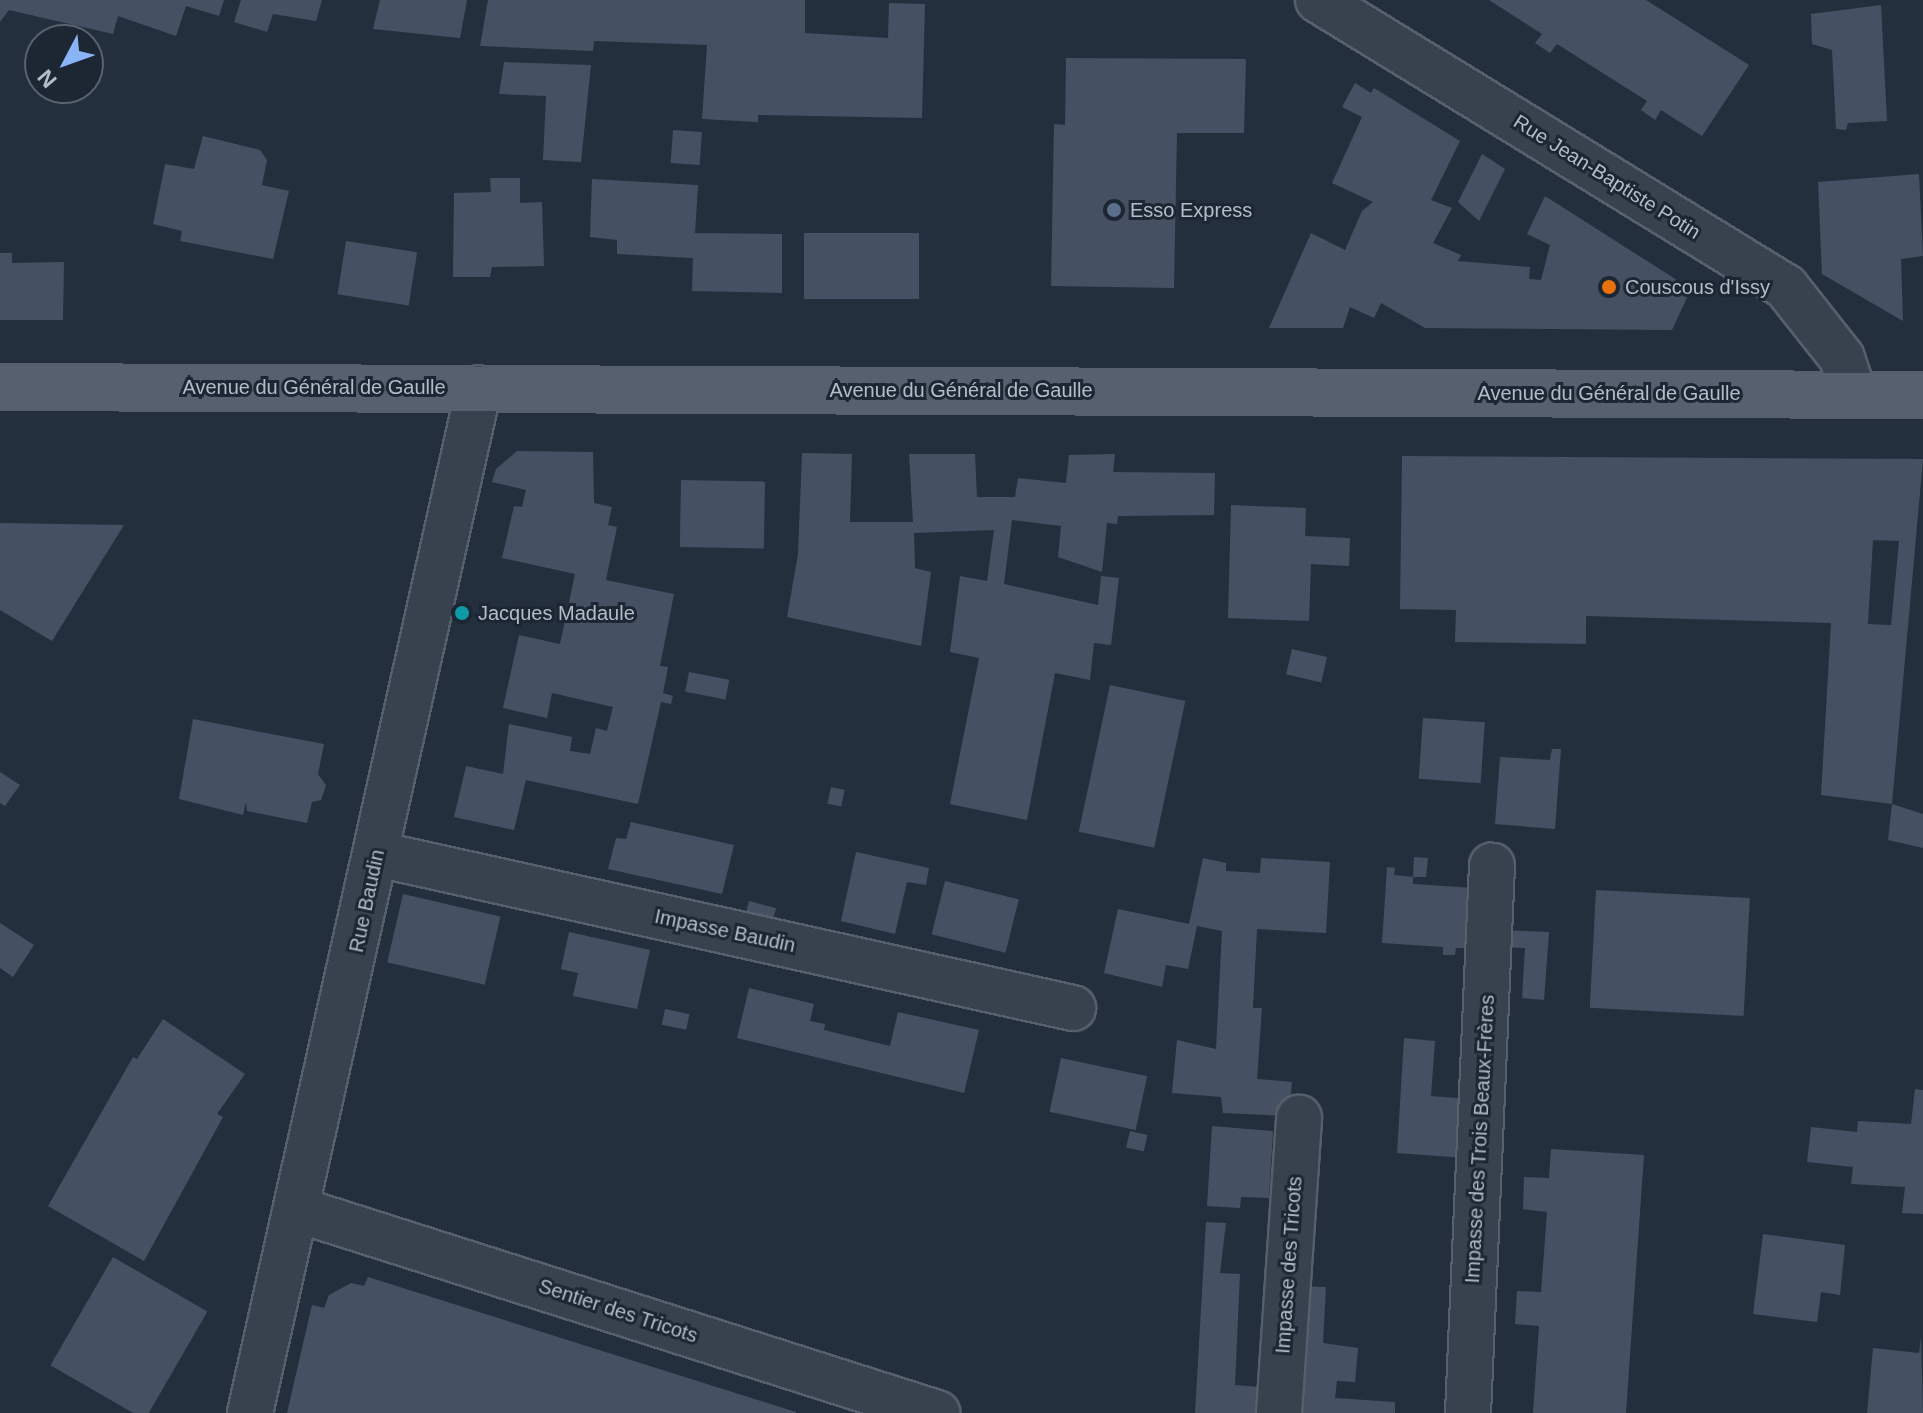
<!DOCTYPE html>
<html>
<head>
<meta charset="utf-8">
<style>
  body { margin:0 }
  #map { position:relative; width:1923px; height:1413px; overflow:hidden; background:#242f3e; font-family:Helvetica,sans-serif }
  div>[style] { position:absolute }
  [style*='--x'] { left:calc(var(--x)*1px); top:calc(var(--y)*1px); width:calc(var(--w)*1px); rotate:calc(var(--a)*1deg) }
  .building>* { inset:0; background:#455162; transform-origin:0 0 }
  .roads { filter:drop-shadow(2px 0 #565f6c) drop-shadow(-2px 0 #565f6c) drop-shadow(0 2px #565f6c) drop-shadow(0 -2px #565f6c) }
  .minor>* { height:44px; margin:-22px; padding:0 22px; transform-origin:22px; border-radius:22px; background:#38414e }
  .major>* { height:44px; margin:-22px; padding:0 22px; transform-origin:22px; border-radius:22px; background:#56606e }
  .dots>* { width:22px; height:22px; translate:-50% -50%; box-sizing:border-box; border:4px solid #1d2633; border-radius:50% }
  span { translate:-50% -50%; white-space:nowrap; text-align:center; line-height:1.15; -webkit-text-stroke:6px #1d2633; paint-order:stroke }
  .street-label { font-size:20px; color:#b4bcc9 }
  .poi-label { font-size:20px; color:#b4bcc9 }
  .left { translate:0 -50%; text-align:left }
  .north { position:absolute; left:24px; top:24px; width:80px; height:80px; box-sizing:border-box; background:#1d2633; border:2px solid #59626f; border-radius:50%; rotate:229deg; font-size:22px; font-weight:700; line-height:32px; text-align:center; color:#b4bcc9 }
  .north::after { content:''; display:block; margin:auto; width:28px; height:36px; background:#8ab4f8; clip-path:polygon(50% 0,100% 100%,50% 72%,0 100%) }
</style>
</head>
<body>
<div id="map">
  <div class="building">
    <i style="clip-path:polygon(0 0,224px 0,219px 16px,186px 6px,176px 36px,118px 16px,113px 34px,9px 10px,0 22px)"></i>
    <i style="clip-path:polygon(241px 0,322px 0,316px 21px,273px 14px,267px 32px,234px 22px)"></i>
    <i style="clip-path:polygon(380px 0,467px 0,460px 38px,373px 29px)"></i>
    <i style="clip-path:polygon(488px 0,805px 0,805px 33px,888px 38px,889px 3px,925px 4px,922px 118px,758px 115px,758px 122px,702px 119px,707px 45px,594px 41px,593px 51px,480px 46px)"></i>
    <i style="clip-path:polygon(1489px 0,1646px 0,1749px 65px,1702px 136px,1661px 110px,1655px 120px,1641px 110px,1647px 101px,1557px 44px,1550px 53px,1535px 43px,1542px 34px)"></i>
    <i style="clip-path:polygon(1881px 5px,1887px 121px,1848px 123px,1846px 130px,1836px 129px,1832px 50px,1812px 44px,1811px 14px)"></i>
    <i style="clip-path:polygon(1066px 58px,1246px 59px,1244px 133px,1177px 133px,1174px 288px,1051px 286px,1054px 124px,1065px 125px)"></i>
    <i style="clip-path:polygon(504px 62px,591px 65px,581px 162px,543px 160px,546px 96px,499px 94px)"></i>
    <i style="clip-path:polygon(1355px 83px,1371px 93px,1374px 88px,1460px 141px,1431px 200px,1452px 208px,1433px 243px,1461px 255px,1458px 261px,1530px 267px,1529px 279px,1541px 280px,1550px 245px,1527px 234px,1545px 196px,1691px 289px,1672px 330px,1425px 328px,1381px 303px,1374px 318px,1350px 307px,1343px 328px,1269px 328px,1311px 233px,1345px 250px,1362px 211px,1373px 202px,1332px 183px,1362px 117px,1342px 107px)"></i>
    <i style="left:673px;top:130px;width:29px;height:33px;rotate:4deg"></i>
    <i style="clip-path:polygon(203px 136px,260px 150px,267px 160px,262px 185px,289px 191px,273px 259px,180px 241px,182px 231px,153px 224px,165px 164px,194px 169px)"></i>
    <i style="clip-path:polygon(1482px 154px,1505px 169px,1479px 221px,1458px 202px)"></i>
    <i style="clip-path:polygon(1919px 174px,1923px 256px,1901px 259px,1903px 321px,1822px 274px,1818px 182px)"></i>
    <i style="clip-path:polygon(490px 178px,520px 178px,520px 203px,542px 202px,544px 266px,492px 267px,490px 277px,453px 277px,454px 193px,491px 192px)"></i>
    <i style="clip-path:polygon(592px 179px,698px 185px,695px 233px,782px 234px,782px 293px,692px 291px,693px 258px,617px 254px,617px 240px,590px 237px)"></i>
    <i style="left:804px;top:233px;width:115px;height:66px"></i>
    <i style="left:346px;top:241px;width:72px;height:54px;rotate:9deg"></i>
    <i style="clip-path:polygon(0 253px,12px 253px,12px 263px,64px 262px,63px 320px,0 320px)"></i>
    <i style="clip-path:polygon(517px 451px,593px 452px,594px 503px,612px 507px,608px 525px,617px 527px,606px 580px,674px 594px,660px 666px,668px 667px,663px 693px,673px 696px,671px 704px,661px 702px,638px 804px,526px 780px,514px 830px,454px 817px,466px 766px,503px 774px,509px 724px,572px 737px,570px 751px,590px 754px,596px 728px,607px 731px,613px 707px,552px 693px,547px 718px,503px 708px,519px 635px,560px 644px,575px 574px,502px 558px,514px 506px,522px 507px,526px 490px,492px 482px,496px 469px)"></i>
    <i style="clip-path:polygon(802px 453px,852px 454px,850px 522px,913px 522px,909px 454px,975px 454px,977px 497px,1015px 497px,1018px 478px,1066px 483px,1069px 455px,1115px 454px,1113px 472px,1215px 473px,1214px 515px,1118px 516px,1117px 524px,1107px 523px,1102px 572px,1058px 557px,1061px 526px,1012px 520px,1004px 584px,1098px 605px,1101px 576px,1119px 578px,1111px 645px,1094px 643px,1090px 680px,1055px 673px,1027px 820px,950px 804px,979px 658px,950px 652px,960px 576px,987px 581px,994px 530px,914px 533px,915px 568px,931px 572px,921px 646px,787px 617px,798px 554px)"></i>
    <i style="clip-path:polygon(evenodd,1402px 456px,1923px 459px,1892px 804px,1821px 795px,1831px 623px,1586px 616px,1586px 644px,1455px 642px,1456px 610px,1400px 609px,1402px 456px,1873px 540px,1899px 541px,1891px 625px,1868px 624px,1873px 540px)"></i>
    <i style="left:681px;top:480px;width:84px;height:67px;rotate:1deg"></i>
    <i style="clip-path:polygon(1231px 505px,1306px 508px,1305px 536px,1350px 538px,1349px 566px,1311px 564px,1309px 621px,1228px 618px)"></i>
    <i style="clip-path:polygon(0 523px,124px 525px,52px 641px,0 610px)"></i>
    <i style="left:1292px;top:649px;width:36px;height:26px;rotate:13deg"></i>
    <i style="left:689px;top:672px;width:41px;height:20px;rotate:11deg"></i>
    <i style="left:1110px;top:685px;width:77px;height:150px;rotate:12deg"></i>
    <i style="left:1423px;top:718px;width:62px;height:61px;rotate:4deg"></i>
    <i style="clip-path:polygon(193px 719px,324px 744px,318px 774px,326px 785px,321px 800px,312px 802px,307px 823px,247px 811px,246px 802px,243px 815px,179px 799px)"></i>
    <i style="clip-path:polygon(1552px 749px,1561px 749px,1555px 829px,1495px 824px,1500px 757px,1550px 760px)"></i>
    <i style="clip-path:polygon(0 772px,20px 785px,5px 806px,0 803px)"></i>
    <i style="left:831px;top:787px;width:14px;height:17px;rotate:12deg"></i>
    <i style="clip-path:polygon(1892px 804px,1923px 814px,1923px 848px,1888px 840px)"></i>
    <i style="clip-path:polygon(631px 822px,734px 845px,722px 894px,608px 869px,616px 838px,626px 839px)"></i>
    <i style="clip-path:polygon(856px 852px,929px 868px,926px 885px,907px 882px,895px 934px,841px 921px)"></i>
    <i style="clip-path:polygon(1414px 857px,1428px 858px,1426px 877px,1413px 877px,1413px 884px,1474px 888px,1469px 948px,1456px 948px,1455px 955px,1443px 955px,1443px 947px,1382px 943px,1387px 867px,1395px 868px,1394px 875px,1413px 877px)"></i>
    <i style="clip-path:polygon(1203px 858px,1226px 863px,1226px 871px,1260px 873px,1261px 858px,1330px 862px,1326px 933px,1257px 929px,1253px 1008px,1262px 1008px,1257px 1079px,1292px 1082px,1289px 1116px,1223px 1113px,1221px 1097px,1172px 1093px,1177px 1040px,1216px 1049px,1222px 931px,1197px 926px,1188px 969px,1166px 965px,1162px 987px,1104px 973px,1118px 909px,1189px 924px)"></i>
    <i style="left:945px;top:881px;width:76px;height:55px;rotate:14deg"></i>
    <i style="left:1596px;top:890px;width:154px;height:118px;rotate:3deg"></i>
    <i style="left:403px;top:894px;width:100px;height:70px;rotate:13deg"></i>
    <i style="left:749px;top:901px;width:28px;height:17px;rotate:15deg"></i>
    <i style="clip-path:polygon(0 923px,34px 945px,13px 977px,0 968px)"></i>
    <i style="clip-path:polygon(1497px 930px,1549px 932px,1544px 1000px,1522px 998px,1525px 948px,1496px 947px)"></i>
    <i style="clip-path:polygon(569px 932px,650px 950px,637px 1009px,573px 996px,578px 973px,561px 969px)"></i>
    <i style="clip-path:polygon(749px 988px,814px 1004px,810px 1021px,825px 1024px,824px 1030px,890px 1046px,898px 1012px,979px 1030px,964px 1093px,737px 1038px)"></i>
    <i style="left:665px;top:1009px;width:25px;height:16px;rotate:12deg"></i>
    <i style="clip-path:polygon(163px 1019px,245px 1074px,217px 1114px,223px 1117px,144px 1261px,48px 1206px,133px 1057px,137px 1059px)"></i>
    <i style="clip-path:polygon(1404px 1038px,1435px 1041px,1431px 1096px,1469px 1099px,1465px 1158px,1397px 1153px)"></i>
    <i style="left:1061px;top:1058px;width:88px;height:55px;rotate:12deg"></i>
    <i style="clip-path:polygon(1915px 1089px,1923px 1090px,1923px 1214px,1902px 1213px,1905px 1187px,1851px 1184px,1853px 1167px,1807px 1162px,1811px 1127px,1857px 1132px,1858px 1121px,1911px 1124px)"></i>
    <i style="clip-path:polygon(1212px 1126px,1273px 1131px,1269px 1198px,1241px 1197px,1240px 1208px,1207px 1206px)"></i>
    <i style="left:1130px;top:1131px;width:18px;height:17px;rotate:13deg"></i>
    <i style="clip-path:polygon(1551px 1149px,1644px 1155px,1626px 1413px,1533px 1413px,1539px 1326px,1515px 1324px,1517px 1291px,1541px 1292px,1547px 1212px,1523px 1209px,1524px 1177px,1549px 1178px)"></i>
    <i style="clip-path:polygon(1206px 1222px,1226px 1223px,1220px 1273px,1240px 1274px,1235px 1385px,1273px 1388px,1272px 1413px,1195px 1413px)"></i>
    <i style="clip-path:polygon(1763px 1234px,1845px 1245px,1840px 1295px,1821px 1292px,1817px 1322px,1753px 1314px)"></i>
    <i style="left:113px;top:1257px;width:109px;height:125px;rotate:30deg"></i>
    <i style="clip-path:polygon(368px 1277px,796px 1412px,796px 1413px,287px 1413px,312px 1305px,324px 1308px,329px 1295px,351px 1283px,364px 1286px)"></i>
    <i style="clip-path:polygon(1297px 1286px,1326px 1287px,1323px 1343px,1358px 1348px,1355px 1382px,1337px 1381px,1335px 1398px,1395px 1402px,1395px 1413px,1289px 1413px)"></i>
    <i style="clip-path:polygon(1921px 1337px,1923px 1413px,1867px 1413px,1873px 1348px,1919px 1353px)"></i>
  </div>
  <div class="roads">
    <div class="minor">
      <i style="--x:1318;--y:0;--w:549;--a:31.52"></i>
      <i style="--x:1786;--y:287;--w:90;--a:51.7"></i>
      <i style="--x:1842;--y:358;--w:38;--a:72"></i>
      <i style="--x:377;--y:854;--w:713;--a:12.48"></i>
      <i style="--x:299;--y:1210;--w:670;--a:17.65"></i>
      <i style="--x:250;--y:1413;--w:1050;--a:-77.41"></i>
      <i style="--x:1279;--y:1413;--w:296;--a:-86.1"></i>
      <i style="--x:1468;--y:1413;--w:548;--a:-87.49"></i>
    </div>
    <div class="major">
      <i style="--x:0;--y:387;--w:1923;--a:0.24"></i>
    </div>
  </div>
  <div class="dots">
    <i style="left:1114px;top:210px;background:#5c6f8a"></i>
    <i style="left:1609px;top:287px;background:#e8710a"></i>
    <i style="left:462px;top:613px;background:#0f9aa8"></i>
  </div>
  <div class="street-label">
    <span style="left:1607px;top:177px;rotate:32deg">Rue Jean-Baptiste Potin</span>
    <span style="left:314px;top:387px">Avenue du Général de Gaulle</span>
    <span style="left:961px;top:390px">Avenue du Général de Gaulle</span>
    <span style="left:1609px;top:393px">Avenue du Général de Gaulle</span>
    <span style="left:367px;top:901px;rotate:-78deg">Rue Baudin</span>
    <span style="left:725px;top:931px;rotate:12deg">Impasse Baudin</span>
    <span style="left:1480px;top:1139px;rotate:-87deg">Impasse des Trois Beaux-Frères</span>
    <span style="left:1289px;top:1265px;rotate:-86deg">Impasse des Tricots</span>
    <span style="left:618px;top:1311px;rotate:18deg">Sentier des Tricots</span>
  </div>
  <div class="poi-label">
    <span class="left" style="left:1130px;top:210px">Esso Express</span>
    <span class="left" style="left:1625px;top:287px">Couscous d'Issy</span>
    <span class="left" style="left:478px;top:613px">Jacques Madaule</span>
  </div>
  <div class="north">N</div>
</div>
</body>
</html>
